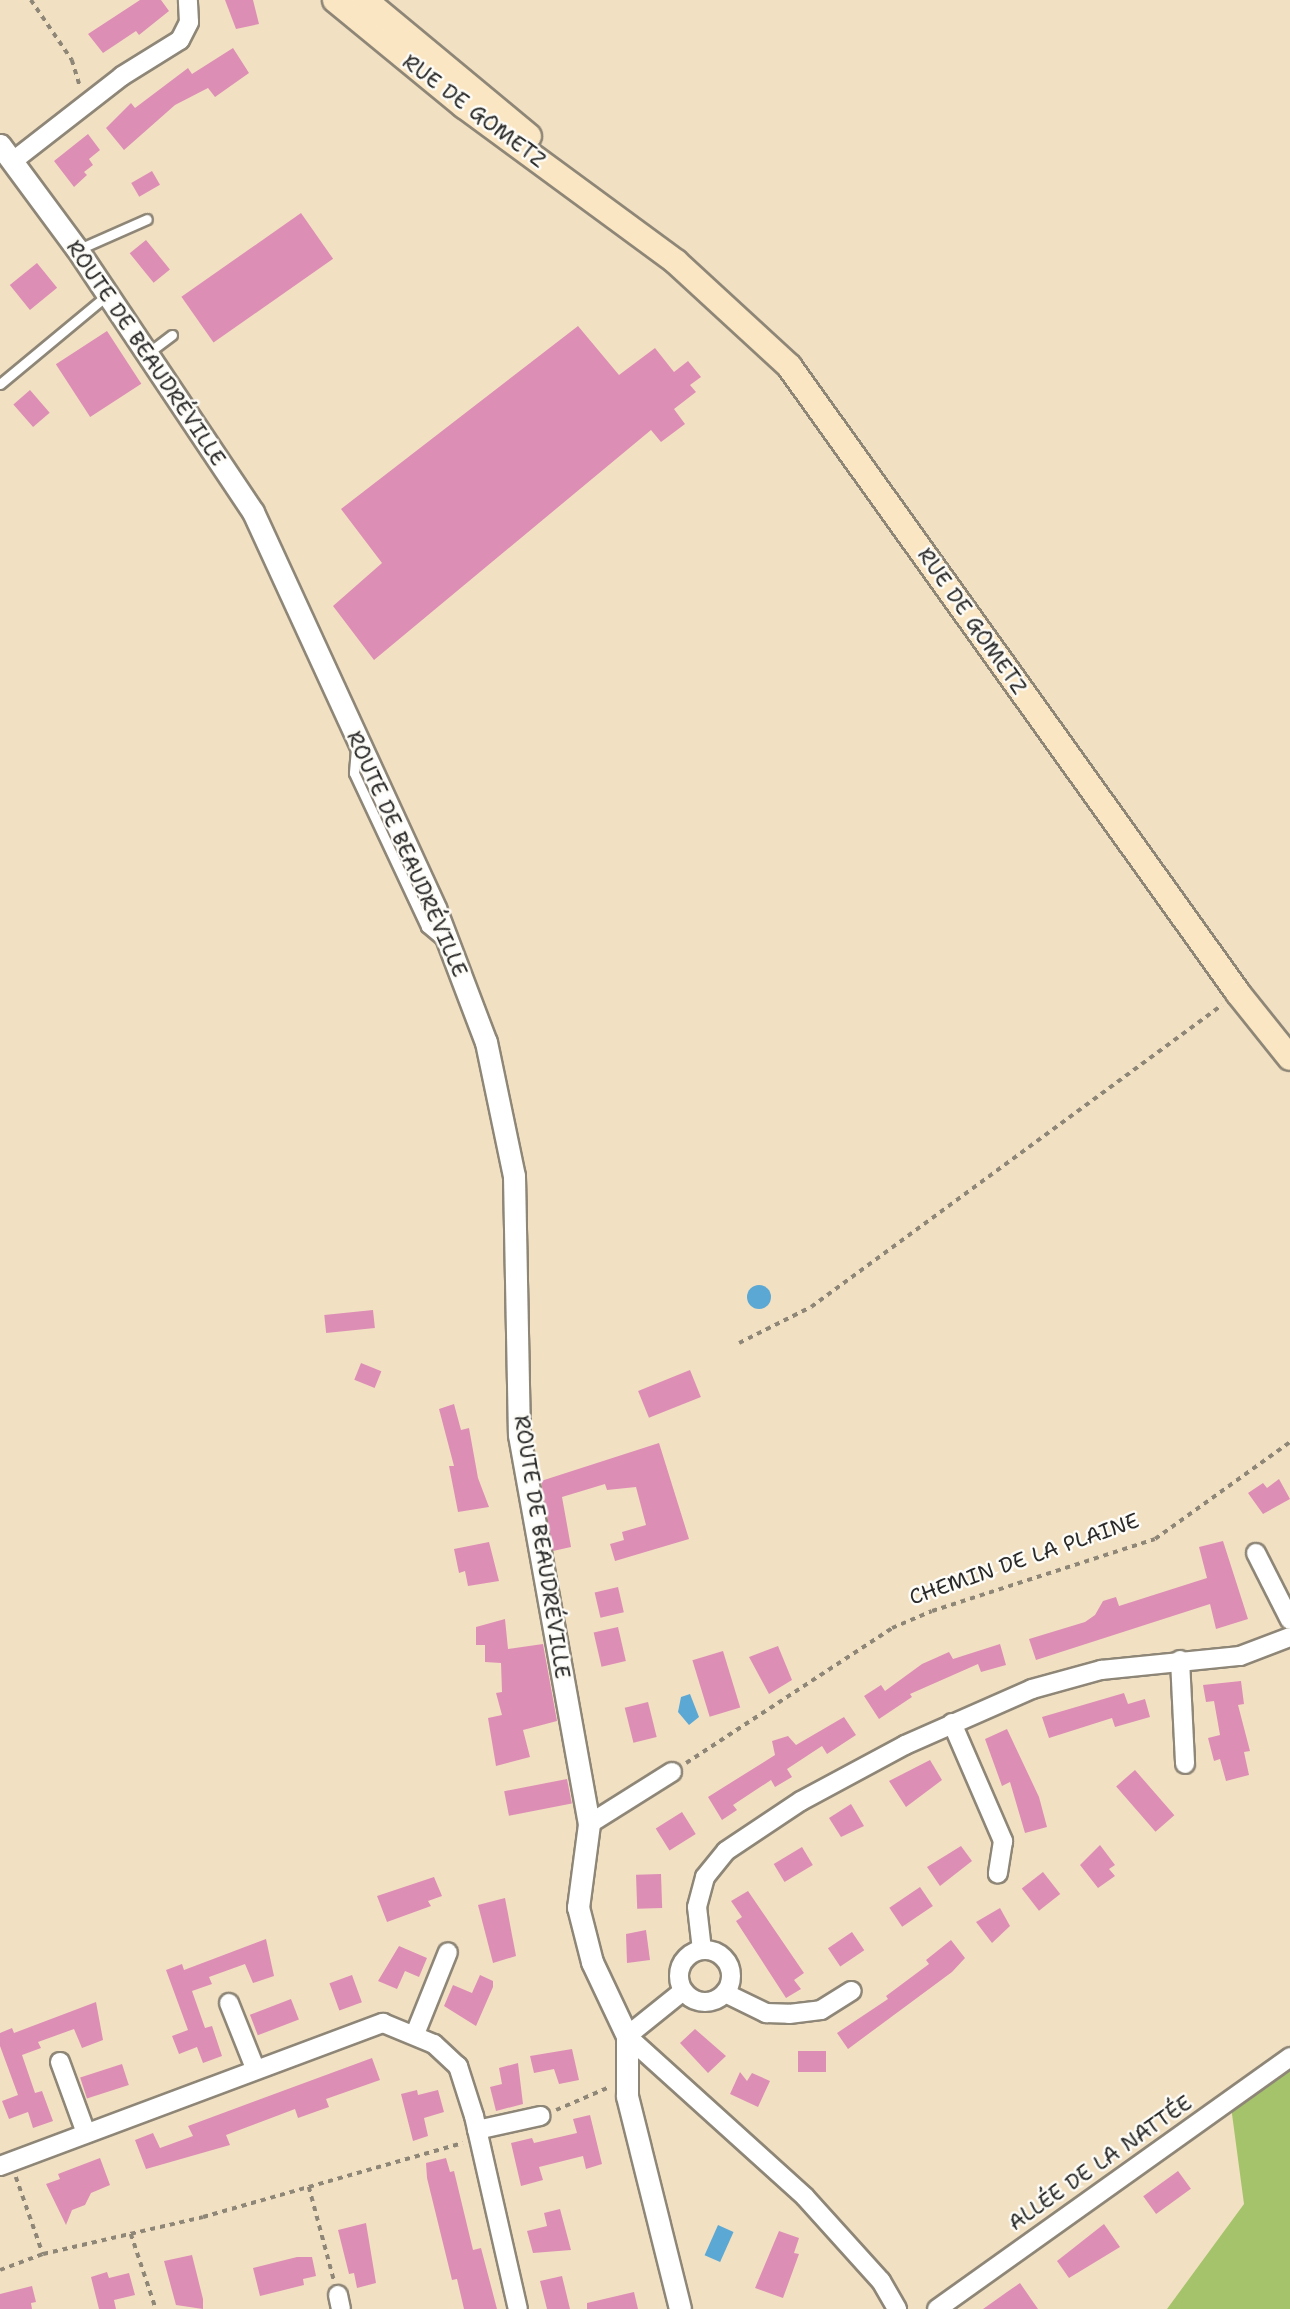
<!DOCTYPE html>
<html>
<head>
<meta charset="utf-8">
<style>
  body { margin:0 }
  #map { position:relative; width:1290px; height:2309px; overflow:hidden; background:#f2e0c3; font-family:"Shantell Sans",sans-serif }
  div>[style] { position:absolute }
  [style*='--x'] { left:calc(var(--x)*1px); top:calc(var(--y)*1px); width:calc(var(--w)*1px); rotate:calc(var(--a)*1deg) }
  .green>* { inset:0; background:#a4c36b }
  .water>* { inset:0; background:#5ba8d4; transform-origin:0 0 }
  .round { border-radius:50% }
  .building>* { inset:0; background:#dd8eb5; transform-origin:0 0 }
  .path>* { height:3.5px; margin-top:-1.75px; transform-origin:0; background:repeating-linear-gradient(90deg,#8e8677 0 5px,transparent 0 10px) }
  .roads { filter:drop-shadow(2px 0 #8e8677) drop-shadow(-2px 0 #8e8677) drop-shadow(0 2px #8e8677) drop-shadow(0 -2px #8e8677) }
  .service>* { height:9px; margin:-4.5px; padding:0 4.5px; transform-origin:4.5px; border-radius:4.5px; background:#fff }
  .minor>* { height:18px; margin:-9px; padding:0 9px; transform-origin:9px; border-radius:9px; background:#fff }
  .minor>.ring { margin:-9px; padding:0; box-sizing:content-box; background:none; border:18px solid #fff; border-radius:50% }
  .tertiary>* { height:21px; margin:-10.5px; padding:0 10.5px; transform-origin:10.5px; border-radius:10.5px; background:#fff }
  .secondary>* { height:24px; margin:-12px; padding:0 12px; transform-origin:12px; border-radius:12px; background:#fbe6c3 }
  span { translate:-50% -50%; white-space:nowrap; text-align:center; line-height:1.15; -webkit-text-stroke:5px #fdfcf7; paint-order:stroke }
  .street-label { font-size:21px; color:#2b2b2b }
</style>
</head>
<body>
<div id="map">
  <div class="green">
    <i style="clip-path:polygon(1290px 2057px,1290px 2309px,1167px 2309px,1244px 2204px,1230px 2099px)"></i>
  </div>
  <div class="water">
    <i class="round" style="left:747px;top:1285px;width:24px;height:24px"></i>
    <i style="clip-path:polygon(690px 1694px,699px 1717px,689px 1725px,678px 1712px,681px 1697px)"></i>
    <i style="left:718px;top:2225px;width:17px;height:33px;rotate:24deg"></i>
  </div>
  <div class="building">
    <i style="clip-path:polygon(140px 0,161px 0,169px 11px,139px 35px,136px 31px,103px 53px,88px 34px)"></i>
    <i style="clip-path:polygon(225px 0,253px 0,259px 24px,236px 29px)"></i>
    <i style="clip-path:polygon(233px 48px,249px 73px,215px 97px,208px 88px,175px 105px,124px 150px,106px 128px,131px 103px,135px 108px,188px 68px,192px 74px)"></i>
    <i style="clip-path:polygon(88px 134px,100px 150px,89px 159px,93px 165px,84px 172px,87px 175px,74px 187px,54px 161px)"></i>
    <i style="left:152px;top:171px;width:16px;height:24px;rotate:60deg"></i>
    <i style="left:301px;top:213px;width:56px;height:146px;rotate:55deg"></i>
    <i style="left:146px;top:240px;width:38px;height:21px;rotate:51deg"></i>
    <i style="left:37px;top:263px;width:32px;height:35px;rotate:51deg"></i>
    <i style="clip-path:polygon(578px 326px,619px 375px,655px 348px,674px 372px,688px 361px,701px 377px,690px 385px,696px 392px,674px 409px,685px 424px,661px 442px,651px 430px,374px 660px,333px 606px,382px 563px,341px 509px)"></i>
    <i style="left:107px;top:331px;width:63px;height:61px;rotate:57deg"></i>
    <i style="left:30px;top:390px;width:30px;height:22px;rotate:49deg"></i>
    <i style="left:373px;top:1310px;width:18px;height:49px;rotate:84deg"></i>
    <i style="left:361px;top:1363px;width:22px;height:18px;rotate:22deg"></i>
    <i style="left:690px;top:1370px;width:29px;height:56px;rotate:68deg"></i>
    <i style="clip-path:polygon(454px 1404px,461px 1430px,469px 1428px,478px 1478px,489px 1507px,458px 1512px,449px 1466px,454px 1466px,439px 1409px)"></i>
    <i style="clip-path:polygon(659px 1443px,689px 1539px,615px 1561px,610px 1544px,624px 1540px,622px 1532px,646px 1525px,636px 1487px,607px 1490px,605px 1484px,562px 1497px,571px 1547px,553px 1551px,541px 1481px)"></i>
    <i style="clip-path:polygon(1279px 1479px,1290px 1499px,1263px 1514px,1248px 1493px,1263px 1483px,1267px 1488px)"></i>
    <i style="clip-path:polygon(1223px 1541px,1248px 1619px,1216px 1629px,1210px 1604px,1036px 1660px,1029px 1639px,1085px 1622px,1095px 1615px,1103px 1601px,1116px 1597px,1119px 1606px,1207px 1578px,1199px 1547px)"></i>
    <i style="clip-path:polygon(489px 1542px,499px 1581px,468px 1586px,465px 1571px,459px 1573px,454px 1549px)"></i>
    <i style="left:618px;top:1587px;width:26px;height:24px;rotate:77deg"></i>
    <i style="clip-path:polygon(505px 1619px,508px 1649px,543px 1644px,557px 1721px,523px 1730px,530px 1757px,496px 1766px,488px 1718px,502px 1715px,496px 1693px,502px 1692px,501px 1663px,485px 1662px,485px 1645px,476px 1645px,476px 1627px)"></i>
    <i style="left:618px;top:1627px;width:35px;height:25px;rotate:77deg"></i>
    <i style="clip-path:polygon(1000px 1644px,1006px 1665px,981px 1672px,978px 1664px,910px 1694px,912px 1697px,879px 1719px,864px 1696px,881px 1685px,885px 1691px,922px 1664px,949px 1652px,953px 1659px)"></i>
    <i style="clip-path:polygon(778px 1646px,792px 1680px,769px 1694px,749px 1657px)"></i>
    <i style="left:723px;top:1651px;width:59px;height:32px;rotate:73deg"></i>
    <i style="clip-path:polygon(1241px 1681px,1244px 1704px,1238px 1705px,1250px 1751px,1244px 1752px,1249px 1775px,1226px 1781px,1220px 1759px,1214px 1761px,1208px 1738px,1220px 1735px,1214px 1701px,1206px 1702px,1203px 1685px)"></i>
    <i style="clip-path:polygon(1124px 1693px,1128px 1704px,1145px 1699px,1150px 1717px,1115px 1727px,1112px 1718px,1049px 1738px,1042px 1717px)"></i>
    <i style="left:648px;top:1702px;width:36px;height:24px;rotate:76deg"></i>
    <i style="clip-path:polygon(844px 1717px,856px 1735px,827px 1754px,822px 1746px,787px 1769px,792px 1777px,775px 1787px,771px 1780px,733px 1805px,737px 1810px,722px 1820px,708px 1797px,775px 1755px,772px 1741px,788px 1736px,796px 1745px)"></i>
    <i style="clip-path:polygon(1007px 1729px,1039px 1797px,1047px 1827px,1025px 1833px,1010px 1782px,1002px 1786px,985px 1739px)"></i>
    <i style="clip-path:polygon(930px 1760px,942px 1780px,906px 1807px,889px 1781px)"></i>
    <i style="left:1135px;top:1770px;width:60px;height:25px;rotate:49deg"></i>
    <i style="left:567px;top:1779px;width:25px;height:64px;rotate:79deg"></i>
    <i style="clip-path:polygon(851px 1804px,864px 1826px,841px 1837px,829px 1818px)"></i>
    <i style="left:682px;top:1812px;width:26px;height:31px;rotate:58deg"></i>
    <i style="clip-path:polygon(1100px 1845px,1115px 1865px,1109px 1869px,1115px 1876px,1098px 1888px,1080px 1865px)"></i>
    <i style="clip-path:polygon(961px 1846px,972px 1861px,940px 1886px,927px 1867px)"></i>
    <i style="left:802px;top:1847px;width:21px;height:33px;rotate:59deg"></i>
    <i style="left:1043px;top:1872px;width:28px;height:27px;rotate:52deg"></i>
    <i style="left:661px;top:1874px;width:34px;height:25px;rotate:88deg"></i>
    <i style="clip-path:polygon(434px 1877px,442px 1896px,428px 1901px,431px 1906px,387px 1922px,377px 1896px)"></i>
    <i style="left:920px;top:1887px;width:23px;height:37px;rotate:56deg"></i>
    <i style="clip-path:polygon(748px 1891px,804px 1973px,794px 1980px,801px 1989px,786px 1998px,736px 1921px,742px 1917px,731px 1901px)"></i>
    <i style="clip-path:polygon(505px 1898px,516px 1956px,493px 1963px,478px 1905px)"></i>
    <i style="clip-path:polygon(1000px 1908px,1010px 1926px,992px 1943px,976px 1922px)"></i>
    <i style="clip-path:polygon(646px 1930px,650px 1960px,627px 1963px,626px 1934px)"></i>
    <i style="left:852px;top:1932px;width:22px;height:29px;rotate:56deg"></i>
    <i style="clip-path:polygon(266px 1939px,274px 1976px,253px 1983px,245px 1964px,209px 1977px,212px 1984px,192px 1991px,205px 2028px,212px 2026px,222px 2056px,203px 2063px,197px 2047px,179px 2054px,172px 2036px,188px 2030px,166px 1970px,182px 1964px,184px 1970px)"></i>
    <i style="clip-path:polygon(951px 1940px,965px 1958px,952px 1972px,848px 2049px,837px 2033px,888px 1999px,886px 1996px,929px 1964px,926px 1960px)"></i>
    <i style="clip-path:polygon(399px 1946px,427px 1958px,419px 1977px,405px 1971px,397px 1989px,378px 1981px)"></i>
    <i style="left:352px;top:1975px;width:29px;height:24px;rotate:70deg"></i>
    <i style="clip-path:polygon(480px 1975px,493px 1981px,493px 1987px,476px 2026px,444px 2006px,453px 1985px,472px 1993px)"></i>
    <i style="left:291px;top:1999px;width:22px;height:44px;rotate:69deg"></i>
    <i style="clip-path:polygon(96px 2002px,103px 2040px,82px 2048px,74px 2029px,38px 2042px,41px 2048px,22px 2055px,35px 2093px,42px 2091px,53px 2121px,33px 2128px,28px 2112px,9px 2119px,2px 2101px,18px 2095px,0 2046px,0 2033px,12px 2028px,14px 2033px)"></i>
    <i style="clip-path:polygon(695px 2029px,726px 2056px,708px 2073px,680px 2043px)"></i>
    <i style="clip-path:polygon(572px 2049px,579px 2080px,559px 2084px,554px 2069px,534px 2073px,530px 2056px)"></i>
    <i style="left:798px;top:2051px;width:28px;height:21px"></i>
    <i style="clip-path:polygon(372px 2058px,380px 2080px,326px 2099px,329px 2107px,298px 2118px,295px 2109px,226px 2135px,230px 2145px,146px 2169px,135px 2140px,153px 2133px,160px 2148px,193px 2136px,188px 2126px)"></i>
    <i style="clip-path:polygon(518px 2063px,523px 2104px,496px 2111px,490px 2087px,502px 2084px,499px 2068px)"></i>
    <i style="left:122px;top:2064px;width:22px;height:44px;rotate:72deg"></i>
    <i style="clip-path:polygon(740px 2072px,747px 2081px,752px 2073px,770px 2081px,758px 2107px,730px 2094px)"></i>
    <i style="clip-path:polygon(417px 2090px,418px 2095px,438px 2090px,444px 2112px,424px 2118px,428px 2136px,413px 2141px,401px 2094px)"></i>
    <i style="clip-path:polygon(590px 2115px,602px 2164px,586px 2169px,583px 2156px,539px 2167px,543px 2180px,521px 2186px,511px 2143px,532px 2138px,534px 2143px,577px 2133px,573px 2119px)"></i>
    <i style="clip-path:polygon(100px 2158px,110px 2185px,91px 2193px,85px 2205px,72px 2210px,66px 2225px,46px 2184px,60px 2179px,58px 2174px)"></i>
    <i style="clip-path:polygon(446px 2158px,450px 2172px,454px 2171px,473px 2250px,481px 2248px,497px 2309px,464px 2309px,457px 2279px,452px 2280px,427px 2178px,426px 2163px)"></i>
    <i style="left:1178px;top:2171px;width:22px;height:43px;rotate:54deg"></i>
    <i style="clip-path:polygon(560px 2209px,571px 2250px,533px 2253px,527px 2231px,547px 2226px,544px 2213px)"></i>
    <i style="clip-path:polygon(366px 2223px,376px 2283px,357px 2288px,354px 2273px,349px 2274px,338px 2230px)"></i>
    <i style="clip-path:polygon(1104px 2224px,1120px 2247px,1069px 2278px,1057px 2261px)"></i>
    <i style="clip-path:polygon(779px 2231px,799px 2238px,794px 2253px,799px 2254px,783px 2298px,755px 2288px)"></i>
    <i style="clip-path:polygon(192px 2255px,203px 2299px,203px 2309px,176px 2305px,164px 2261px)"></i>
    <i style="clip-path:polygon(297px 2257px,312px 2257px,316px 2276px,303px 2279px,304px 2285px,260px 2296px,253px 2268px)"></i>
    <i style="clip-path:polygon(107px 2272px,109px 2278px,129px 2273px,135px 2295px,114px 2300px,116px 2309px,99px 2309px,91px 2277px)"></i>
    <i style="clip-path:polygon(562px 2276px,570px 2309px,547px 2309px,540px 2281px)"></i>
    <i style="clip-path:polygon(1020px 2283px,1038px 2309px,983px 2309px,1007px 2292px)"></i>
    <i style="clip-path:polygon(32px 2286px,36px 2302px,31px 2303px,32px 2309px,0 2309px,0 2294px)"></i>
    <i style="clip-path:polygon(634px 2292px,638px 2309px,587px 2309px,587px 2303px)"></i>
  </div>
  <div class="path">
    <i style="--x:31;--y:0;--w:73;--a:55.7"></i>
    <i style="--x:72;--y:60;--w:28;--a:73"></i>
    <i style="--x:739;--y:1343;--w:80;--a:-26.6"></i>
    <i style="--x:811;--y:1307;--w:510;--a:-36.31"></i>
    <i style="--x:686;--y:1763;--w:246;--a:-33.2"></i>
    <i style="--x:892;--y:1628;--w:43;--a:-23"></i>
    <i style="--x:932;--y:1611;--w:234;--a:-17.9"></i>
    <i style="--x:1155;--y:1539;--w:166;--a:-35.7"></i>
    <i style="--x:556;--y:2110;--w:56;--a:-23.3"></i>
    <i style="--x:16;--y:2177;--w:82;--a:70.7"></i>
    <i style="--x:309;--y:2187;--w:96;--a:75"></i>
    <i style="--x:131;--y:2234;--w:79;--a:71.6"></i>
    <i style="--x:0;--y:2270;--w:46;--a:-20.4"></i>
    <i style="--x:43;--y:2254;--w:164;--a:-13"></i>
    <i style="--x:203;--y:2217;--w:270;--a:-15.9"></i>
  </div>
  <div class="roads">
    <div class="service">
      <i style="--x:79;--y:249;--w:74;--a:-23.8"></i>
      <i style="--x:148;--y:353;--w:30;--a:-37"></i>
      <i style="--x:0;--y:384;--w:138;--a:-39.7"></i>
      <i style="--x:356;--y:749;--w:24;--a:95"></i>
      <i style="--x:354;--y:773;--w:170;--a:64.9"></i>
      <i style="--x:426;--y:927;--w:23;--a:40"></i>
    </div>
    <div class="minor">
      <i style="--x:13;--y:161;--w:138;--a:-37.9"></i>
      <i style="--x:122;--y:76;--w:68;--a:-31.8"></i>
      <i style="--x:180;--y:40;--w:20;--a:-63"></i>
      <i style="--x:189;--y:22;--w:22;--a:-93"></i>
      <i style="--x:1256;--y:1553;--w:75;--a:63.1"></i>
      <i style="--x:1180;--y:1660;--w:104;--a:87.2"></i>
      <i style="--x:952;--y:1723;--w:129;--a:66.6"></i>
      <i style="--x:1003;--y:1841;--w:33;--a:99"></i>
      <i style="--x:589;--y:1824;--w:98;--a:-32.1"></i>
      <i class="ring" style="left:679px;top:1950px;width:34px;height:34px"></i>
      <i style="--x:702;--y:1950;--w:43;--a:-96.6"></i>
      <i style="--x:697;--y:1907;--w:31;--a:-75"></i>
      <i style="--x:705;--y:1877;--w:33;--a:-51"></i>
      <i style="--x:726;--y:1851;--w:90;--a:-33.7"></i>
      <i style="--x:801;--y:1801;--w:118;--a:-28.3"></i>
      <i style="--x:905;--y:1745;--w:139;--a:-23.8"></i>
      <i style="--x:1032;--y:1689;--w:72;--a:-15.4"></i>
      <i style="--x:1101;--y:1670;--w:140;--a:-5.8"></i>
      <i style="--x:1240;--y:1656;--w:53;--a:-20.8"></i>
      <i style="--x:683;--y:1991;--w:72;--a:141.2"></i>
      <i style="--x:627;--y:2036;--w:240;--a:42.1"></i>
      <i style="--x:805;--y:2197;--w:113;--a:47.9"></i>
      <i style="--x:881;--y:2281;--w:32;--a:60"></i>
      <i style="--x:725;--y:1993;--w:46;--a:26"></i>
      <i style="--x:766;--y:2013;--w:23;--a:2"></i>
      <i style="--x:789;--y:2014;--w:32;--a:-7"></i>
      <i style="--x:821;--y:2010;--w:36;--a:-32"></i>
      <i style="--x:229;--y:2003;--w:70;--a:68.2"></i>
      <i style="--x:415;--y:2034;--w:88;--a:-68.1"></i>
      <i style="--x:60;--y:2062;--w:76;--a:69.9"></i>
      <i style="--x:477;--y:2130;--w:65;--a:-12.5"></i>
      <i style="--x:0;--y:2166;--w:409;--a:-20.5"></i>
      <i style="--x:383;--y:2023;--w:55;--a:22.4"></i>
      <i style="--x:434;--y:2044;--w:33;--a:43"></i>
      <i style="--x:458;--y:2066;--w:52;--a:72.3"></i>
      <i style="--x:474;--y:2116;--w:198;--a:77.2"></i>
      <i style="--x:338;--y:2295;--w:14;--a:78"></i>
      <i style="--x:937;--y:2309;--w:434;--a:-35.5"></i>
    </div>
    <div class="tertiary">
      <i style="--x:0;--y:145;--w:129;--a:53.5"></i>
      <i style="--x:77;--y:249;--w:316;--a:56.2"></i>
      <i style="--x:253;--y:512;--w:436;--a:65.3"></i>
      <i style="--x:435;--y:908;--w:143;--a:69.2"></i>
      <i style="--x:486;--y:1042;--w:137;--a:78.2"></i>
      <i style="--x:514;--y:1176;--w:259;--a:88.9"></i>
      <i style="--x:519;--y:1435;--w:395;--a:79.8"></i>
      <i style="--x:589;--y:1824;--w:84;--a:97.5"></i>
      <i style="--x:578;--y:1907;--w:57;--a:75.7"></i>
      <i style="--x:592;--y:1962;--w:82;--a:64.7"></i>
      <i style="--x:627;--y:2036;--w:60;--a:90"></i>
      <i style="--x:627;--y:2096;--w:219;--a:76"></i>
    </div>
    <div class="secondary">
      <i style="--x:335;--y:0;--w:167;--a:39.4"></i>
      <i style="--x:464;--y:106;--w:263;--a:36.3"></i>
      <i style="--x:676;--y:262;--w:154;--a:42.6"></i>
      <i style="--x:789;--y:366;--w:771;--a:54.39"></i>
      <i style="--x:1238;--y:993;--w:83;--a:51.3"></i>
      <i style="--x:365;--y:0;--w:213;--a:39.7"></i>
    </div>
  </div>
  <div class="street-label">
    <span style="left:474px;top:111px;rotate:37deg">RUE DE GOMETZ</span>
    <span style="left:146px;top:353px;rotate:56deg">ROUTE DE BEAUDRÉVILLE</span>
    <span style="left:972px;top:621px;rotate:55deg">RUE DE GOMETZ</span>
    <span style="left:407px;top:854px;rotate:66deg">ROUTE DE BEAUDRÉVILLE</span>
    <span style="left:542px;top:1547px;rotate:81deg">ROUTE DE BEAUDRÉVILLE</span>
    <span style="left:1024px;top:1559px;rotate:-19deg">CHEMIN DE LA PLAINE</span>
    <span style="left:1100px;top:2163px;rotate:-35deg">ALLÉE DE LA NATTÉE</span>
  </div>
</div>
</body>
</html>
